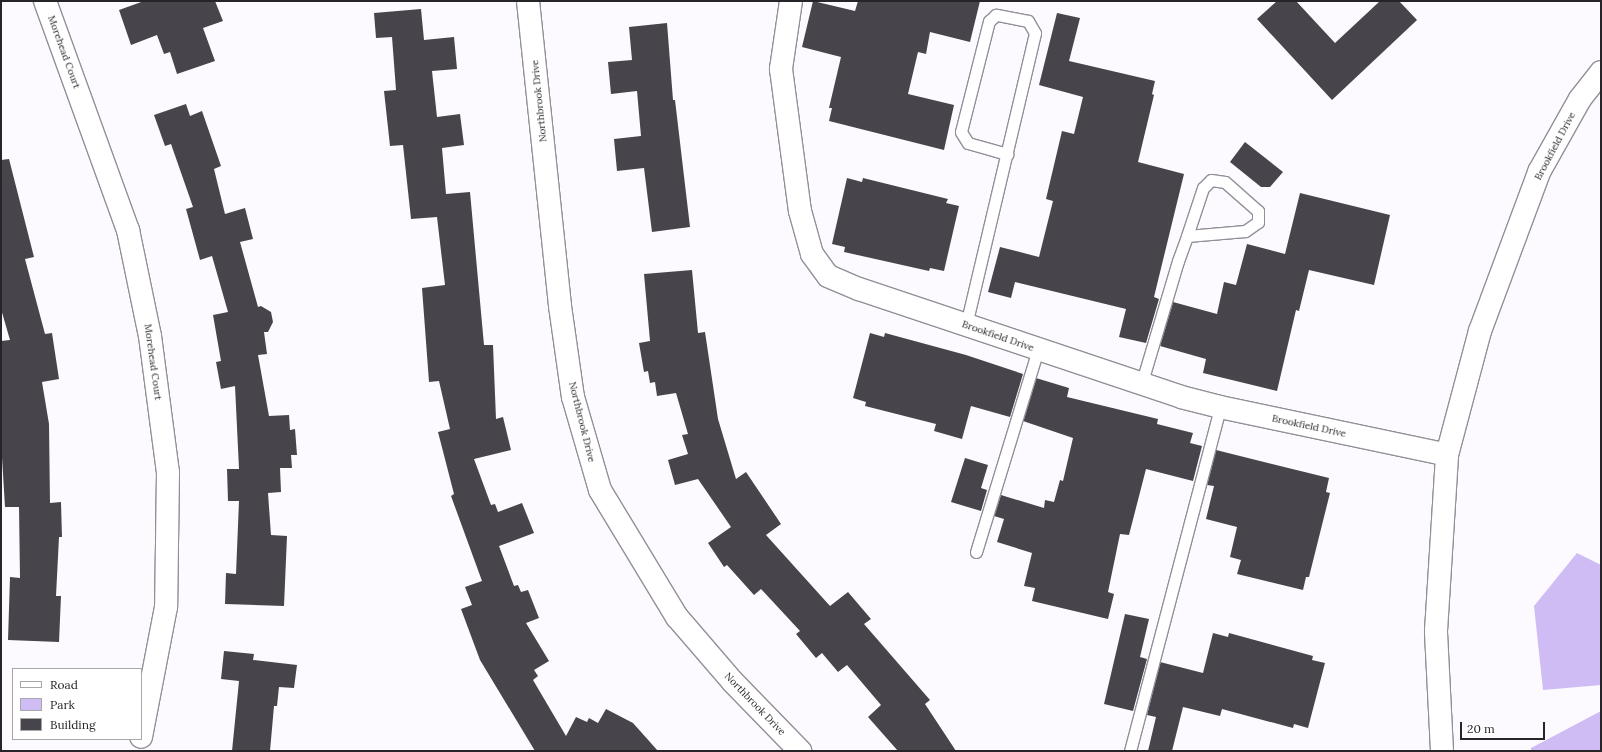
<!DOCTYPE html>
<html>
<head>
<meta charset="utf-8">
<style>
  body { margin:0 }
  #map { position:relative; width:1602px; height:752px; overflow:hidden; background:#fcfafe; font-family:Lora,serif }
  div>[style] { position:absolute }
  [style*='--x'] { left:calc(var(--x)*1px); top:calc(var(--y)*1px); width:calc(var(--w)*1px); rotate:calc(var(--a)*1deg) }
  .green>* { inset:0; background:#cfbcf4 }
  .building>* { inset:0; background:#47444c }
  .roads { filter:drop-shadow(1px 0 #928f99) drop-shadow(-1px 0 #928f99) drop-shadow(0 1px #928f99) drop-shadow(0 -1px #928f99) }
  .service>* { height:11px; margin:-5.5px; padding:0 5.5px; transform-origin:5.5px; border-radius:5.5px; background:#fff }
  .minor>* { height:22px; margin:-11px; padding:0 11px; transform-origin:11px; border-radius:11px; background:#fff }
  span { translate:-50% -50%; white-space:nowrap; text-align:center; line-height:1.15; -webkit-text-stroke:4px #fff; paint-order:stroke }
  .street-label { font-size:10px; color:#262428 }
  .frame { position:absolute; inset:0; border:2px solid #262428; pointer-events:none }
  .legend { position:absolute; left:12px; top:668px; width:130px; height:72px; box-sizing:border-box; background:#fff; border:1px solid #a8a7a9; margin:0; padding:5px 7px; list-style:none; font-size:12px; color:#262428 }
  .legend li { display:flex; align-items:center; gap:8px; height:20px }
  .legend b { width:20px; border:1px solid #a8a7a9 }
  .scale { position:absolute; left:1460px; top:722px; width:85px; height:18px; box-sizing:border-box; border:2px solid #262428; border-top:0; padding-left:5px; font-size:12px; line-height:14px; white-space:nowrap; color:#262428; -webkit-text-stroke:3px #fff; paint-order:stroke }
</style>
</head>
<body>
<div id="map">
  <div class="green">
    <i style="clip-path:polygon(1577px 553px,1601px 565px,1601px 685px,1543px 690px,1534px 606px)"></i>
    <i style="clip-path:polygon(1601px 711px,1601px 751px,1531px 751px,1531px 748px)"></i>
  </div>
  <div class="building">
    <i style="clip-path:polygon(144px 1px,215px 1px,223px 21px,203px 28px,215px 61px,177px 74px,170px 52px,164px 54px,157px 35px,131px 45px,119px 10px)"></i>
    <i style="clip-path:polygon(813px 1px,855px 11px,858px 1px,980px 1px,970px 42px,930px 32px,926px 54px,918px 52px,908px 94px,954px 105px,944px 150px,829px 121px,832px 108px,829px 108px,841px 57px,802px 47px)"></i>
    <i style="clip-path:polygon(1277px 1px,1296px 1px,1335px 43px,1380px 1px,1399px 1px,1417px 20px,1332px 100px,1257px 19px)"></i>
    <i style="clip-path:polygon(421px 9px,424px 40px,454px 37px,457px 69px,432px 71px,437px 117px,460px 114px,464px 145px,442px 148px,446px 194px,470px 192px,484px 345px,493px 345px,496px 419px,503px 417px,511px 450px,474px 459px,491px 505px,495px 504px,498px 512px,522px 503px,534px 533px,499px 546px,514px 586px,518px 585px,521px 592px,528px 590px,539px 618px,526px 623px,549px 661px,534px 670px,538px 676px,533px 680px,566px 736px,576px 717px,587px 722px,589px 718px,598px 723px,606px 709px,633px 723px,658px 751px,535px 751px,480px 660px,461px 609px,472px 605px,465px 587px,482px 581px,451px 496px,454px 494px,438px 432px,450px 429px,439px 381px,429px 382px,422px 288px,445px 285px,437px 217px,411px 219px,403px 145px,390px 146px,384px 91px,396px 90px,392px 37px,376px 38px,374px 13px)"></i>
    <i style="clip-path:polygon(1057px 13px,1080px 18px,1069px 61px,1155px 81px,1152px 94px,1154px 95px,1138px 162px,1184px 174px,1154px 297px,1159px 299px,1146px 343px,1119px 337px,1126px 309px,1015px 282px,1011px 298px,988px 292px,1000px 247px,1039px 257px,1053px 201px,1046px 199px,1062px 131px,1074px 134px,1083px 97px,1039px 85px)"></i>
    <i style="clip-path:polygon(667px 23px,673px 100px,675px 100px,690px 227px,652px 232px,644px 168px,617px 171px,614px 139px,641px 136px,637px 91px,611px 94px,608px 62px,632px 60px,629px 27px)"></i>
    <i style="clip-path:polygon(186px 104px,190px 116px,202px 111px,221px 166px,214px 169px,225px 214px,245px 208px,253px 239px,240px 242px,258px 307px,261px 306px,271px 312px,273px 322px,268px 332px,264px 332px,267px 354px,258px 355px,269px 416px,289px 415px,290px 430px,295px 429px,297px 455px,291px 455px,292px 468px,280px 468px,281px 492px,268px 493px,271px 535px,287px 536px,284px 606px,225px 604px,226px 573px,236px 574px,239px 501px,228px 501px,227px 469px,239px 469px,235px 386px,221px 389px,216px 362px,221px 361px,213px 315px,228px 312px,212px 256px,200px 260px,186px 209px,193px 207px,171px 144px,165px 146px,154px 115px)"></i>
    <i style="clip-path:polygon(1245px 142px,1283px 172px,1270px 187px,1261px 187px,1230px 162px)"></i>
    <i style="clip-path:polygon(9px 159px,34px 257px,25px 259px,45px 334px,52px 333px,59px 379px,42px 382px,49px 424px,50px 503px,61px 502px,62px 537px,59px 537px,56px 596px,61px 596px,59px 642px,8px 640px,10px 577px,20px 578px,19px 507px,5px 507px,1px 441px,1px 341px,10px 340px,1px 309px,1px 160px)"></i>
    <i style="clip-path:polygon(847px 178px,862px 182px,863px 178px,948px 199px,946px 203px,959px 206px,944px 271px,930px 268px,929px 271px,844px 252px,845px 247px,832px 244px)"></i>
    <i style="clip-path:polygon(1300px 193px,1390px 215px,1374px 285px,1309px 270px,1299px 311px,1296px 310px,1277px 391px,1203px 373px,1206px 359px,1160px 346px,1173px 302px,1217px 314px,1224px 282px,1236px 285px,1247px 244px,1285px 254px)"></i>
    <i style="clip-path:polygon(692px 270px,698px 333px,705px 332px,718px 419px,736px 479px,746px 472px,781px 524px,766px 535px,830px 606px,848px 592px,871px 619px,864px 624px,930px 700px,925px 704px,956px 751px,898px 751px,868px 717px,881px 705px,847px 665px,838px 672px,822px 653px,816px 658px,796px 634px,800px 631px,761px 589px,754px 595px,727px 565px,724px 567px,708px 543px,731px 527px,698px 479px,675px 485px,668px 460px,688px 454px,682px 435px,688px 434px,676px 393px,657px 396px,655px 382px,650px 383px,648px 371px,644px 372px,639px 343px,650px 341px,644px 274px)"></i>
    <i style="clip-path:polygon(870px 333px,884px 337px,885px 333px,966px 355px,1023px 374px,1010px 417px,971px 406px,962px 439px,934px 431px,936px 424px,865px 406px,866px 402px,853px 398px)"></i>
    <i style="clip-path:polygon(1036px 378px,1069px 388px,1067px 397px,1158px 419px,1157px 424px,1193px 433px,1190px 443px,1202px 446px,1193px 481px,1146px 469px,1129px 535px,1120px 534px,1108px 592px,1114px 594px,1108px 619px,1032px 601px,1035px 588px,1024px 586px,1032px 553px,997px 542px,1004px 519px,994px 516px,1001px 495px,1044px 508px,1045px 500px,1054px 502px,1060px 480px,1063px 481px,1073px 438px,1023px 421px)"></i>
    <i style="clip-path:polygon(1216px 450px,1329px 478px,1326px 492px,1330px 493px,1309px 577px,1306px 577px,1303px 590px,1237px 574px,1241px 560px,1230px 557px,1237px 527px,1206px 519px,1214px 486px,1207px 485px)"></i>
    <i style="clip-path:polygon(965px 458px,988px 465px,981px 488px,987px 490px,981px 511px,951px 502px)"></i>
    <i style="clip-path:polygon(1125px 614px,1149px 619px,1140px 657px,1147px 659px,1133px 711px,1104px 704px)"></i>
    <i style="clip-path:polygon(1213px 633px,1228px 637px,1229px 633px,1313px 656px,1312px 660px,1325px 663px,1308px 728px,1294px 724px,1293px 728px,1222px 709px,1220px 716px,1183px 707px,1172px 751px,1148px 751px,1156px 717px,1147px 715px,1160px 662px,1203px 673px)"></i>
    <i style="clip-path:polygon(224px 651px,254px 654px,253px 660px,297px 665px,294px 688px,279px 687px,277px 706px,274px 706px,270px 751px,232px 751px,239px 681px,221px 679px)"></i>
  </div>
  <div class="roads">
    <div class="service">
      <i style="--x:966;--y:325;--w:300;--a:-76.7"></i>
      <i style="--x:1035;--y:33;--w:14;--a:-120"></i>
      <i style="--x:1028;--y:21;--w:33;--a:-169"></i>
      <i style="--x:996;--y:15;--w:9;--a:139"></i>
      <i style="--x:989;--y:21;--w:114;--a:104.2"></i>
      <i style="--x:961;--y:132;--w:13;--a:58"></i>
      <i style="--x:968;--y:143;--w:41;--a:15.8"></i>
      <i style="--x:1141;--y:385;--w:129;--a:-73.4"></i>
      <i style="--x:1178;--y:261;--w:27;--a:-70"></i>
      <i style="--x:1187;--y:236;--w:51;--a:-71.6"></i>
      <i style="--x:1203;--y:188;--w:11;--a:-45"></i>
      <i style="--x:1211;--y:180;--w:14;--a:8"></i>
      <i style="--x:1225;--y:182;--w:44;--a:41.3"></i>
      <i style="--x:1258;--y:211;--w:11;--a:90"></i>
      <i style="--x:1258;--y:222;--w:16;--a:145"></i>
      <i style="--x:1245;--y:231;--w:58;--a:175.1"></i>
      <i style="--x:976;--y:552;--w:212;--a:-73"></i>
      <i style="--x:1130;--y:751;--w:356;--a:-75.3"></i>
    </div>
    <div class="minor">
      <i style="--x:45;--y:1;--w:244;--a:70.1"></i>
      <i style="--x:128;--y:230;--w:108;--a:78.3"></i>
      <i style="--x:150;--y:336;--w:137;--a:82.5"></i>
      <i style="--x:168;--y:472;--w:135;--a:90.8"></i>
      <i style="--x:166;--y:607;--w:132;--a:100.9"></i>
      <i style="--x:528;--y:1;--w:307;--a:84"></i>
      <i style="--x:560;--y:306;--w:92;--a:81.9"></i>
      <i style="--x:573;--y:397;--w:97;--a:73.8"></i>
      <i style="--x:600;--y:490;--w:149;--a:58.8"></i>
      <i style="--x:677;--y:617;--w:84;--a:49.3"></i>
      <i style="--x:732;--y:681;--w:98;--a:45.8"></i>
      <i style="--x:791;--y:1;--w:69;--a:98.4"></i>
      <i style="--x:781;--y:69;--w:143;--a:82.4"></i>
      <i style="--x:800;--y:211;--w:45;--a:74.4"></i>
      <i style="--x:812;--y:254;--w:27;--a:54"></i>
      <i style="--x:828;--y:276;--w:34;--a:23"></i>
      <i style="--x:859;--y:289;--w:340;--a:18.5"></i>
      <i style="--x:1181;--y:397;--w:40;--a:14.4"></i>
      <i style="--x:1220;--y:407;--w:232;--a:11.9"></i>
      <i style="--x:1442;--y:751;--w:120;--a:-92.9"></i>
      <i style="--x:1436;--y:631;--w:176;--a:-86.4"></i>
      <i style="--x:1447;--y:455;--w:128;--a:-75.1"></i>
      <i style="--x:1480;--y:331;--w:170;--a:-69.6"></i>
      <i style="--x:1539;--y:172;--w:84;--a:-60.7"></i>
      <i style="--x:1580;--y:99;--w:34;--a:-52"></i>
    </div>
  </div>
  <div class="street-label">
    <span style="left:64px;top:52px;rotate:70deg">Morehead Court</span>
    <span style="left:539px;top:101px;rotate:-96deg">Northbrook Drive</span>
    <span style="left:1555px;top:146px;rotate:-62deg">Brookfield Drive</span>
    <span style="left:998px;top:336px;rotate:19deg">Brookfield Drive</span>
    <span style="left:153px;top:362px;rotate:82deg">Morehead Court</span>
    <span style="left:582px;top:422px;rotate:76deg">Northbrook Drive</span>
    <span style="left:1309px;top:426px;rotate:12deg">Brookfield Drive</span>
    <span style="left:755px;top:704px;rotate:46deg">Northbrook Drive</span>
  </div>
  <div class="frame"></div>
  <ul class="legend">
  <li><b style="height:5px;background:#fff"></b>Road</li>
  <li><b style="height:11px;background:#cfbcf4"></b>Park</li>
  <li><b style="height:11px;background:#47444c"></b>Building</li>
  </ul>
  <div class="scale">20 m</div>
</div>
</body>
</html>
